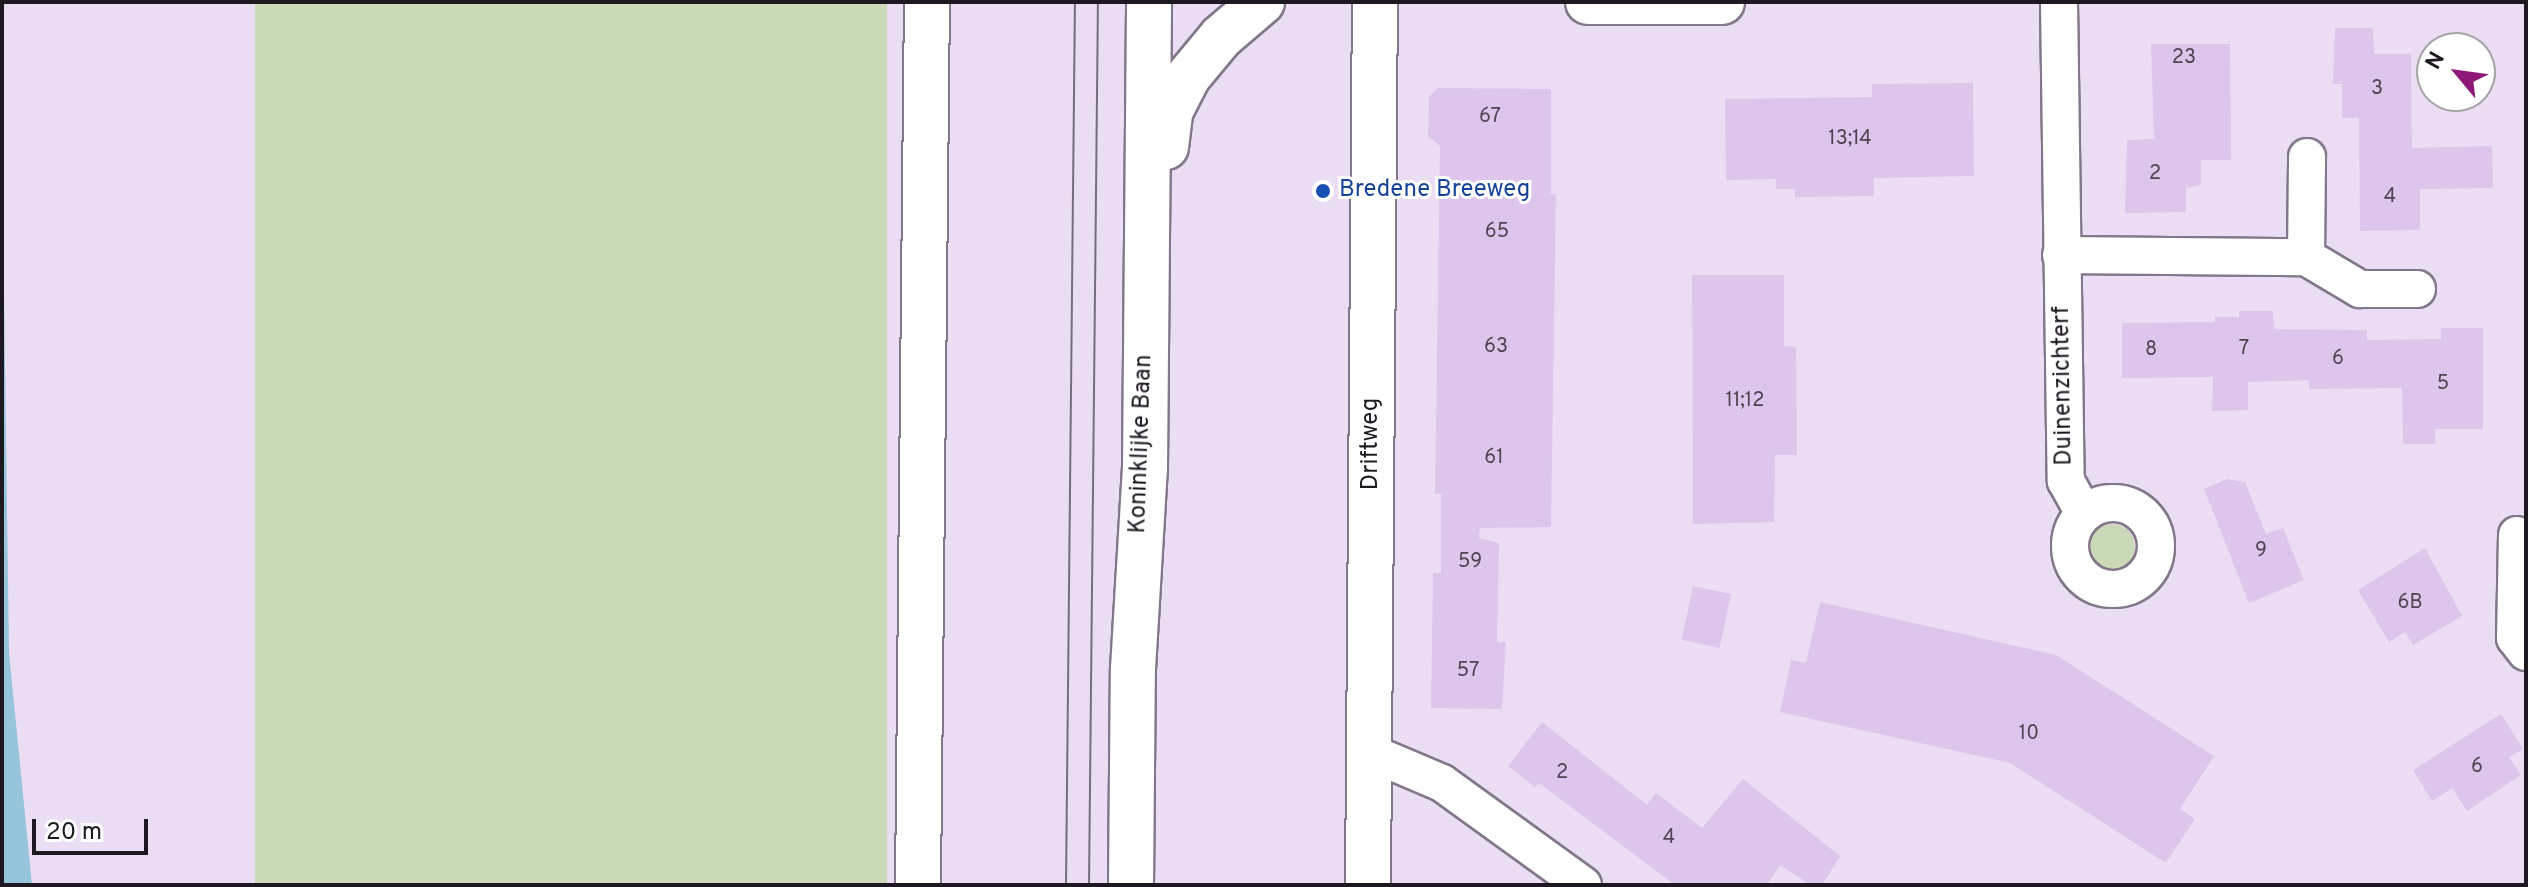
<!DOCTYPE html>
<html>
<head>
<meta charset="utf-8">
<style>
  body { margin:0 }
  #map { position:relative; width:2528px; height:887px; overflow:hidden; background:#ebddf3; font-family:Overpass,sans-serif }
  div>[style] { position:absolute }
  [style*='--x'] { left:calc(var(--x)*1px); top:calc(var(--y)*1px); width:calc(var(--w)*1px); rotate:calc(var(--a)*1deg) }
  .green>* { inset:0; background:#cad9b8; transform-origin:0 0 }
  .round { border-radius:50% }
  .water>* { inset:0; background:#96c4da }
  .building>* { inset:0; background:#ddc5eb; transform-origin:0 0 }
  .roads { filter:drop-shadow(2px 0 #83778a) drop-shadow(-2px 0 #83778a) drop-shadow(0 2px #83778a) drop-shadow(0 -2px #83778a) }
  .street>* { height:36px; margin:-18px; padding:0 18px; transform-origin:18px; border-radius:18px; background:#fff }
  .street>.ring { margin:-18px; padding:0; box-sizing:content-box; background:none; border:36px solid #fff; border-radius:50% }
  .secondary>* { height:44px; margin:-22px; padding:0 22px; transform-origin:22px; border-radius:22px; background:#fff }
  .primary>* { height:44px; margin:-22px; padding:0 22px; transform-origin:22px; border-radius:22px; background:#fff }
  .tram>* { height:2px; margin:-1px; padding:0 1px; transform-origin:1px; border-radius:1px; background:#776e7d }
  .dots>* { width:22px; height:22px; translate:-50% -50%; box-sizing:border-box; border:4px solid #fff; border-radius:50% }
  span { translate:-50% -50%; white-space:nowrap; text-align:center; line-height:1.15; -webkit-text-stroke:6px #fff; paint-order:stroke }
  .number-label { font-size:20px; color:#4e4454 }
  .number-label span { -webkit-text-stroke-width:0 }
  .transit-label { font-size:24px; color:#164399 }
  .left { translate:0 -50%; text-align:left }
  .street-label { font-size:24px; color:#1e1921 }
  .frame { position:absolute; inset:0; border:4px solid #1e1921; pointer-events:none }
  .north { position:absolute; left:2416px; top:32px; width:80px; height:80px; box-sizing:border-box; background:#fff; border:2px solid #a5a3a6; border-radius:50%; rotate:299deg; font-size:22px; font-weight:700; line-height:32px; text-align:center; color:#1e1921 }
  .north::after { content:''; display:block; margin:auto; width:28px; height:36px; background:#8f1877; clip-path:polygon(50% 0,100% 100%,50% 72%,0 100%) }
  .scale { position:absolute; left:32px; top:819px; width:116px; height:36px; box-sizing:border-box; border:4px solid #1e1921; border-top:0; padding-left:10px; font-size:24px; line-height:28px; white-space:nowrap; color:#1e1921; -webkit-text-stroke:6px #fff; paint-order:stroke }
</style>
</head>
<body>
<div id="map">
  <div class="green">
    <i style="left:255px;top:2px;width:632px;height:885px"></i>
    <i class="round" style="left:2089px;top:524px;width:46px;height:46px"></i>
  </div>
  <div class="water">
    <i style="clip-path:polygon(2px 148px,9px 653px,32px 885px,2px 885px)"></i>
  </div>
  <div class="building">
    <i style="clip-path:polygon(2335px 28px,2373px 28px,2374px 54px,2411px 54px,2412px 148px,2492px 146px,2493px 188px,2420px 189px,2420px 230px,2360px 231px,2359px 118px,2342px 118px,2342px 84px,2333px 84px)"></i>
    <i style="clip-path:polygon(2151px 44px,2230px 44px,2231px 160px,2201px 160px,2201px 185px,2186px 188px,2186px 212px,2125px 213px,2127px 140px,2154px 139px)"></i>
    <i style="clip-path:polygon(1973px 83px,1974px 176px,1874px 178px,1874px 196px,1795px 197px,1795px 189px,1776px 189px,1776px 179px,1726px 180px,1725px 99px,1872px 97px,1872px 84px)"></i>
    <i style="clip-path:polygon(1438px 88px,1551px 89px,1551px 194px,1556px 194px,1551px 527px,1480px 528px,1479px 538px,1499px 543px,1497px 642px,1506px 642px,1502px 709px,1431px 708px,1433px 573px,1441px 573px,1441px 494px,1435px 494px,1440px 146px,1428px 136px,1429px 97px)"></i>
    <i style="clip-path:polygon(1692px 275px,1784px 275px,1784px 346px,1796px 347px,1797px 455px,1775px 455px,1774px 522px,1693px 524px)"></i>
    <i style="clip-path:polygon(2239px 311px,2273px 311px,2274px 329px,2367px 330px,2367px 340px,2441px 339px,2441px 328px,2483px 328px,2483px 429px,2435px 429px,2435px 444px,2403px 444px,2402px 388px,2309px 389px,2309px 380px,2248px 382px,2248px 410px,2212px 411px,2213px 377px,2122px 378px,2122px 323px,2215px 322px,2215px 317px,2239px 317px)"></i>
    <i style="clip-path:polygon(2227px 479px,2245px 482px,2266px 534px,2283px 528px,2304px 580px,2249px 603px,2204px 489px)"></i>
    <i style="clip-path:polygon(2425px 548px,2462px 616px,2413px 645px,2405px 632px,2389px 642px,2358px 590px)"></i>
    <i style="left:1693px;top:586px;width:39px;height:55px;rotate:12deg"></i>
    <i style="clip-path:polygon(1820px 602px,2056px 655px,2214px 756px,2180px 809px,2195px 819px,2166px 863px,2010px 763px,1780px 712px,1791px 660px,1806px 663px)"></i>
    <i style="clip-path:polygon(2501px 714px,2523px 749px,2509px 757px,2521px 775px,2467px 811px,2452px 788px,2432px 801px,2413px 770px)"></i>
    <i style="clip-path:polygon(1542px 722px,1647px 805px,1656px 793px,1702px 828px,1743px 779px,1840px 856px,1822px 885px,1811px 885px,1780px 865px,1767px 885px,1675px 885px,1539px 783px,1535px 787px,1508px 766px)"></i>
  </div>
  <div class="roads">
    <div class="street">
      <i style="--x:2059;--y:2;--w:479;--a:89.2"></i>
      <i style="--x:2066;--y:481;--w:37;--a:61"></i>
      <i style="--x:2061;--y:255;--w:245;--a:0.5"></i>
      <i style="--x:2306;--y:257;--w:63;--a:30.7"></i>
      <i style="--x:2360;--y:289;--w:57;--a:0"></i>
      <i style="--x:2306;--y:257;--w:100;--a:-89.4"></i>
      <i class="ring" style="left:2070px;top:503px;width:50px;height:50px"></i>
      <i style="--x:2517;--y:535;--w:103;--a:91.1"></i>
      <i style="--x:2515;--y:638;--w:18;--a:52"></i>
      <i style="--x:1369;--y:752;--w:79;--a:23"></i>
      <i style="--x:1442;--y:783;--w:174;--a:35.9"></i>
    </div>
    <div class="secondary">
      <i style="--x:1588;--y:2;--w:134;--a:0"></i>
      <i style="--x:1368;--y:885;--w:883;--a:-89.55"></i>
    </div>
    <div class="primary">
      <i style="--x:1166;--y:147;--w:35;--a:-83"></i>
      <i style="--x:1170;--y:112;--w:38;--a:-63"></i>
      <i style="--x:1187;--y:78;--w:53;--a:-50.3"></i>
      <i style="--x:1221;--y:37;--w:54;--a:-40.5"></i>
      <i style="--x:918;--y:885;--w:883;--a:-89.42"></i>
      <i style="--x:1131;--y:885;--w:216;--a:-89.5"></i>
      <i style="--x:1133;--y:669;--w:202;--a:-86.6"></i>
      <i style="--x:1145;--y:467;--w:465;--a:-89.5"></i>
    </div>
  </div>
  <div class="tram">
    <i style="--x:1066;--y:885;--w:883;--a:-89.42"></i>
    <i style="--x:1089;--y:885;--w:883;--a:-89.42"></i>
  </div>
  <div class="dots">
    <i style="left:1323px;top:191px;background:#1a4fb4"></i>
  </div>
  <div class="number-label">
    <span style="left:2184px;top:58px">23</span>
    <span style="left:2377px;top:89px">3</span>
    <span style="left:1490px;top:117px">67</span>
    <span style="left:1850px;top:139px">13;14</span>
    <span style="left:2155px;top:174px">2</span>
    <span style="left:2390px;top:197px">4</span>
    <span style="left:1497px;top:232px">65</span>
    <span style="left:1496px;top:347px">63</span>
    <span style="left:2244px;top:349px">7</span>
    <span style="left:2151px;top:350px">8</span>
    <span style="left:2338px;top:359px">6</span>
    <span style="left:2443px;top:384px">5</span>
    <span style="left:1745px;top:401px">11;12</span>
    <span style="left:1494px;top:458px">61</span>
    <span style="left:2261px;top:551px">9</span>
    <span style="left:1470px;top:562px">59</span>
    <span style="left:2410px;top:603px">6B</span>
    <span style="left:1468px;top:671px">57</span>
    <span style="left:2029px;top:734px">10</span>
    <span style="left:2477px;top:767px">6</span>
    <span style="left:1562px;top:773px">2</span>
    <span style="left:1669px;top:838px">4</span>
  </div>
  <div class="transit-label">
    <span class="left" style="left:1339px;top:191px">Bredene Breeweg</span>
  </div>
  <div class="street-label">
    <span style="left:2064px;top:386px;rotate:-91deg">Duinenzichterf</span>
    <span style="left:1142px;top:444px;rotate:-88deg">Koninklijke Baan</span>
    <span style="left:1372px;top:444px;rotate:-90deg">Driftweg</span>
  </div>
  <div class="frame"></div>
  <div class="north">N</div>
  <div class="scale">20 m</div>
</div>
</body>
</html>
